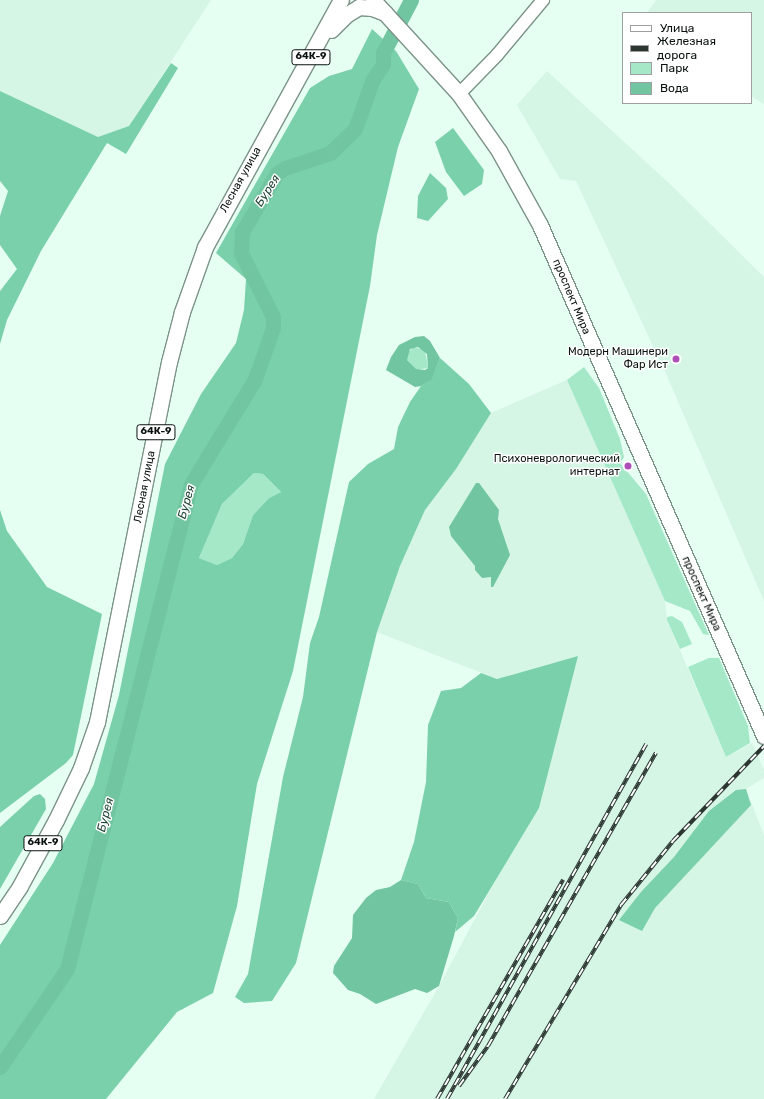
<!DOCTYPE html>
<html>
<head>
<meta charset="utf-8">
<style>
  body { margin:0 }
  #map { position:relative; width:764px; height:1099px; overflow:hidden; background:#e6fff3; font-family:Rubik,sans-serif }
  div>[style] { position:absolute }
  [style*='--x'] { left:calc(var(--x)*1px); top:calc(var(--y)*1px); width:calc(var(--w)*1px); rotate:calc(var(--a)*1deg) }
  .built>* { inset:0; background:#d5f5e5 }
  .green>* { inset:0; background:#a4e8c8 }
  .forest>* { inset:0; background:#7ad0aa }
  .water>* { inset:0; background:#71c6a1 }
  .river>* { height:15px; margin:-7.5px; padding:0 7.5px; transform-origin:7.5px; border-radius:7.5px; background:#71c6a1 }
  .roads { filter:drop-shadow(1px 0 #7c9388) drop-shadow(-1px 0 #7c9388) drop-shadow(0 1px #7c9388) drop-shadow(0 -1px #7c9388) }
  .minor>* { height:12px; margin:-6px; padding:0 6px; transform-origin:6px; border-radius:6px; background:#fff }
  .major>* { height:15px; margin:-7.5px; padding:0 7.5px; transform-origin:7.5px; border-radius:7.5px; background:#fff }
  .rail>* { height:4px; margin-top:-2px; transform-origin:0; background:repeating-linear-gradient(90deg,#fff 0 8px,#2b3631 0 16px); box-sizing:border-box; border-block:1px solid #2b3631 }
  .dots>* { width:11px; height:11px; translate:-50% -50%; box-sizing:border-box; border:2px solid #fff; border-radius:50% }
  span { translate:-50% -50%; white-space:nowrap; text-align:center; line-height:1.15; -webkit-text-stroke:3px #fff; paint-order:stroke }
  .shield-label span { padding:1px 3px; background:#fff; border:1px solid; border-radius:3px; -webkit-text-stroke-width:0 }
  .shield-label { font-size:10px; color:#09120e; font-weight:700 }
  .street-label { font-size:11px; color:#09120e }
  .poi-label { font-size:11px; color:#09120e }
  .right { translate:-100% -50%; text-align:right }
  .water-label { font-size:12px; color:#1e4434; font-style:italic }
  .legend { position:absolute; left:622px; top:12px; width:130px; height:92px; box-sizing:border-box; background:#fff; border:1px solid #9da09f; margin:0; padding:5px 7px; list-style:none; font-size:12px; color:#09120e }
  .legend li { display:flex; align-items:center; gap:8px; height:20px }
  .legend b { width:20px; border:1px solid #9da09f }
</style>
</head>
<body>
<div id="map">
  <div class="built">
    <i style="clip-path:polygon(0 0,211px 0,129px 126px,98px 137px,0 91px)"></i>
    <i style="clip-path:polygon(656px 0,764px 0,764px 104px,751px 96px,751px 13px,647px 13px)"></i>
    <i style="clip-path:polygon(547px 71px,671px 185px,764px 277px,764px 601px,667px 376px,576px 181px,560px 179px,517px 105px)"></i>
    <i style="clip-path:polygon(567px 380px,665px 601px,667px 620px,726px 757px,752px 743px,764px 770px,764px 778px,746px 789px,764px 835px,764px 1099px,374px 1099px,439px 986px,502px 868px,578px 656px,497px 679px,377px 632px,400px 566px,425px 510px,456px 469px,491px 413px)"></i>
  </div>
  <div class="green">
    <i style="clip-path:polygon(413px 347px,425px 350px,428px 368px,416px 370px,407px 360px,406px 355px)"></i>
    <i style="clip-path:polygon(584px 367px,599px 388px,620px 439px,624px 457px,620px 463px,646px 494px,709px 635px,703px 634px,690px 611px,665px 601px,567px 380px)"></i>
    <i style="clip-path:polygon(254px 473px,263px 474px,281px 492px,269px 498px,253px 515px,243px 544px,232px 558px,217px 565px,199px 558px,222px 504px)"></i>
    <i style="clip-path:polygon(672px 616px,682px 622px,692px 644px,680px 649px,667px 620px,667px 617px)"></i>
    <i style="clip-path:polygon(709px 658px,719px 658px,748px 726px,750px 743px,726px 757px,688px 667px)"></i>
  </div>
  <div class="forest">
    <i style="clip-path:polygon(evenodd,372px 29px,396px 51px,419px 89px,398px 147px,377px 235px,370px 286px,293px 671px,257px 784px,237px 906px,213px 993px,177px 1012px,106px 1099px,0 1099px,0 945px,53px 863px,94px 784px,119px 695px,165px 464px,201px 394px,236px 343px,244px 310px,246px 279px,216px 253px,310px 88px,329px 76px,352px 69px,372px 29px,254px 473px,263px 474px,281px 492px,269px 498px,253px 515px,243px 544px,232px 558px,217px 565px,199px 558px,222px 504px,254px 473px)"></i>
    <i style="clip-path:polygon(171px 63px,178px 68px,126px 154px,107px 143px,41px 251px,7px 320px,0 344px,0 291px,17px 269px,0 245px,0 216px,8px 191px,0 181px,0 91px,98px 137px,129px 126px)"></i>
    <i style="clip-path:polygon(453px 128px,484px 170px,482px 184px,464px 196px,446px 172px,435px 142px)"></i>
    <i style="clip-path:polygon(430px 173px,446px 188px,448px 199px,428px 221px,417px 218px,418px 196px)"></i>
    <i style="clip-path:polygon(440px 358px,469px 384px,491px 413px,456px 469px,425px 510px,400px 566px,377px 632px,296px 963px,272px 1001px,244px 1003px,235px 997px,248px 974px,283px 777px,303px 697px,310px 643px,319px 617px,349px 482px,368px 464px,394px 449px,398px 427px,410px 402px,421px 386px,432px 378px)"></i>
    <i style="clip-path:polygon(0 510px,7px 531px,47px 587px,102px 614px,73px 755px,66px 763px,0 813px)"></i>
    <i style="clip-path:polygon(578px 656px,539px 808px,474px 916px,455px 932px,458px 918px,449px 902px,426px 898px,418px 884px,401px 880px,414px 842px,426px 782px,428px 725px,441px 691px,461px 688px,481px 673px,497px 679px)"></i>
    <i style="clip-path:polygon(746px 789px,751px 805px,655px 908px,642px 931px,619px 920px,641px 892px,674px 857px,709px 811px,736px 790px)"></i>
    <i style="clip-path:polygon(40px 794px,45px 799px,46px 809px,0 889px,0 827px,34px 796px)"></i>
  </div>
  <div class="water">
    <i style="clip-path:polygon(evenodd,424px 336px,430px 341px,440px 358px,432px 379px,421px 386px,415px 387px,386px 370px,391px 357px,399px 345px,415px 337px,424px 336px,418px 347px,427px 354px,428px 368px,425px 370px,416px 369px,407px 360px,410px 349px,418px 347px)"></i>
    <i style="clip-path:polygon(476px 483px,479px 483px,499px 510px,498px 519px,510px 555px,493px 587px,491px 587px,491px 577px,482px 578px,475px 570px,475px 566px,451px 536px,449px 527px)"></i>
    <i style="clip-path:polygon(401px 880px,418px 884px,426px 898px,449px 902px,458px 918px,454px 936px,439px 986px,427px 993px,415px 989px,376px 1004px,360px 994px,348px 990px,333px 973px,334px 966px,352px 938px,353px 915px,366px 898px,376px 890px,390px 887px)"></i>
  </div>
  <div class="river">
    <i style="--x:0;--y:1067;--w:119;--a:-55.6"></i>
    <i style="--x:67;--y:969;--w:501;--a:-75.66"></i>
    <i style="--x:191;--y:484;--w:123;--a:-58.6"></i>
    <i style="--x:255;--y:379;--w:54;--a:-70.6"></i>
    <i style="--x:273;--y:328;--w:11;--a:-90"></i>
    <i style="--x:273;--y:317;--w:72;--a:-116.6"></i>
    <i style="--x:241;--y:253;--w:21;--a:-87"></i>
    <i style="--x:242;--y:232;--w:69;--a:-59.3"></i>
    <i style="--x:277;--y:173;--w:9;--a:-32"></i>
    <i style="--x:285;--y:168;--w:47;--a:-18.4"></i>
    <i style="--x:330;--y:153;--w:35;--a:-44"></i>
    <i style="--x:355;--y:129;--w:51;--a:-70.5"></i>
    <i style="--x:372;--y:81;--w:20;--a:-57"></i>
    <i style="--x:383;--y:64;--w:11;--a:-90"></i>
    <i style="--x:383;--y:53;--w:60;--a:-62.2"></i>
  </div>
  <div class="roads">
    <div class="minor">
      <i style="--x:459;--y:94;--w:54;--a:-45.7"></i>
      <i style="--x:497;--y:55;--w:72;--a:-50.1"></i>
    </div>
    <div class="major">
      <i style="--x:373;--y:0;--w:127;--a:47.5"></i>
      <i style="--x:459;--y:94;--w:70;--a:54.9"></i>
      <i style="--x:499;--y:151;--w:85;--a:61"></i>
      <i style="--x:540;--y:225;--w:558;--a:66.33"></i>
      <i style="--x:331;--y:30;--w:21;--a:-45"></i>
      <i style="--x:346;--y:15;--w:15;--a:-32"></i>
      <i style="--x:359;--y:7;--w:13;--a:4"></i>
      <i style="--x:372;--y:8;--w:14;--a:21"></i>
      <i style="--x:0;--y:916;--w:36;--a:-56"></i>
      <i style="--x:20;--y:886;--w:75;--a:-61.4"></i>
      <i style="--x:56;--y:820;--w:58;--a:-64.3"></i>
      <i style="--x:81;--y:768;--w:49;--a:-70.8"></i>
      <i style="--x:97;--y:722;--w:367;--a:-78.7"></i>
      <i style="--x:169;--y:362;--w:52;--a:-75.4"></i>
      <i style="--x:182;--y:312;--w:69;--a:-70.5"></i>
      <i style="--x:205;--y:247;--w:282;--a:-61.2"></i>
    </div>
  </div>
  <div class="rail">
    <i style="--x:459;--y:1086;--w:49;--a:-54.1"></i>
    <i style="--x:488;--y:1046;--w:338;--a:-60.2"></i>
    <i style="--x:437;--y:1099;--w:253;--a:-60.1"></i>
    <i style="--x:447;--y:1099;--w:407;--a:-60.7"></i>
    <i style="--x:505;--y:1099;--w:226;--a:-59.1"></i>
    <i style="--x:621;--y:905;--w:82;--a:-50.9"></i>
    <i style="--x:673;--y:841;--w:132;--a:-46.2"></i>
  </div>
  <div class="dots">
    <i style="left:676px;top:359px;background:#ae4fb8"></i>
    <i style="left:628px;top:466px;background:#ae4fb8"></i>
  </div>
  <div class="shield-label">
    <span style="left:311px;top:57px">64К-9</span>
    <span style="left:156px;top:432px">64К-9</span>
    <span style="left:43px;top:843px">64К-9</span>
  </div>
  <div class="street-label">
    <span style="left:241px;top:180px;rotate:-61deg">Лесная улица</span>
    <span style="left:571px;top:297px;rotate:67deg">проспект Мира</span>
    <span style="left:145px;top:487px;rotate:-79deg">Лесная улица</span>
    <span style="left:701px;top:594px;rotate:66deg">проспект Мира</span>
  </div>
  <div class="poi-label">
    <span class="right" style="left:668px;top:359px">Модерн Машинери<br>Фар Ист</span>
    <span class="right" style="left:620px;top:466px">Психоневрологический<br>интернат</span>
  </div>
  <div class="water-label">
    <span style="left:268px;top:191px;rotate:-57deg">Бурея</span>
    <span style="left:187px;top:502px;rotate:-74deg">Бурея</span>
    <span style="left:106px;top:815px;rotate:-76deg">Бурея</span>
  </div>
  <ul class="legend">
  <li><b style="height:5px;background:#fff"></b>Улица</li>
  <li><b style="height:5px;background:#2b3631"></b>Железная дорога</li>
  <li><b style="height:11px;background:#a4e8c8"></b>Парк</li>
  <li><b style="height:11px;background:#71c6a1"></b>Вода</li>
  </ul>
</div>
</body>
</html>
